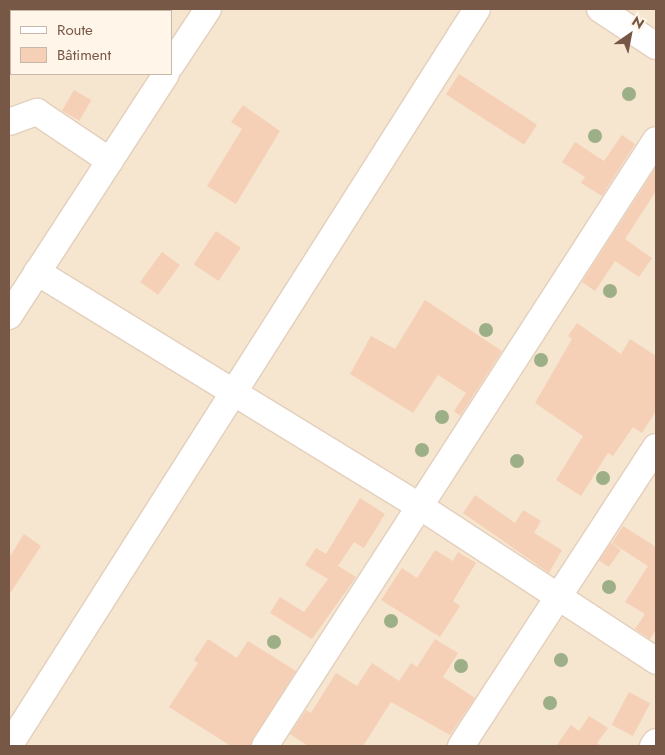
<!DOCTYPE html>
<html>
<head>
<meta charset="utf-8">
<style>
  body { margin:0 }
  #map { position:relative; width:665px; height:755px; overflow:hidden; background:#fef3e1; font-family:Jost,sans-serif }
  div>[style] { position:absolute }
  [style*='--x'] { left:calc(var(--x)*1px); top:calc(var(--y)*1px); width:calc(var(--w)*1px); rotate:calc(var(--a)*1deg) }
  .residential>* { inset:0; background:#f6e5cf }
  .building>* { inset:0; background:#f5d0b7; transform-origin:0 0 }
  .roads { filter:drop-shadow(1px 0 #e3cfbc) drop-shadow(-1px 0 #e3cfbc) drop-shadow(0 1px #e3cfbc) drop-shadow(0 -1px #e3cfbc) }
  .minor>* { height:26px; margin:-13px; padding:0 13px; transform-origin:13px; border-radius:13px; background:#fff }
  .trees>* { width:14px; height:14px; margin:-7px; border-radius:50%; background:#9caf86 }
  span { translate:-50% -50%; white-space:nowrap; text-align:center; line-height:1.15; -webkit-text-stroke:5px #fff6e9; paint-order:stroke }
  .frame { position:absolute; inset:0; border:10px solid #775846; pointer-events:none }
  .legend { position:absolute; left:10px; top:10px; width:162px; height:65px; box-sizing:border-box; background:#fff6e9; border:1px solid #c9b7a8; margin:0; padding:6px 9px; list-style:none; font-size:15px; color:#775846 }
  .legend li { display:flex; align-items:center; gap:10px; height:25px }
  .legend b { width:25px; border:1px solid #c9b7a8 }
  .north { position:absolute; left:605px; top:10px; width:50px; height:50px; -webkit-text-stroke:4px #fff6e9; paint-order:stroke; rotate:33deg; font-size:14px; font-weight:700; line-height:20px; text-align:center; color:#775846 }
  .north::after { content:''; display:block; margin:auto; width:18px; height:22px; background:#775846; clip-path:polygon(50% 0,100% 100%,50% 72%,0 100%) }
</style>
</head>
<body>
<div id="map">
  <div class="residential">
    <i style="clip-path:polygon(evenodd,9px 9px,656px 9px,656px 746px,9px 746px,9px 9px,11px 11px,171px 11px,171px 74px,11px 74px,11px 11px)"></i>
  </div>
  <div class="building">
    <i style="left:459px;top:74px;width:93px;height:24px;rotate:33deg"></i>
    <i style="left:74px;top:90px;width:20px;height:24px;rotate:30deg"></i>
    <i style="clip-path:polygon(243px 105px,280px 131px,236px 204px,207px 186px,242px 129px,231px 122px)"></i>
    <i style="clip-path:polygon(622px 135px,635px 144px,602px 196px,581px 183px,585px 177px,562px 162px,575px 142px,604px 161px)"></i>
    <i style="clip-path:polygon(656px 167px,656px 191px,625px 239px,652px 258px,639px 277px,615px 261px,595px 291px,582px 282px)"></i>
    <i style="left:216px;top:231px;width:30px;height:40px;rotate:34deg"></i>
    <i style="left:162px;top:252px;width:22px;height:37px;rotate:36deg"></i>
    <i style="clip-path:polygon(425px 300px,502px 351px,460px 416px,454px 411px,466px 393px,438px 375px,413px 413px,350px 374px,371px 336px,395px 349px)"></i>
    <i style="clip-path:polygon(577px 323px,621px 354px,630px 339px,656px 356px,656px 411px,642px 433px,633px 427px,613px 456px,608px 453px,581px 496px,556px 480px,583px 436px,535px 403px,572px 339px,568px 336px)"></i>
    <i style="clip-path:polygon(475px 495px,515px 523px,523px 510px,541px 521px,534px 533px,562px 550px,549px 573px,463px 513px)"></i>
    <i style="clip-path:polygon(360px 498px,385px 514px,364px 548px,354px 542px,338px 566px,356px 577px,312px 639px,270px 613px,280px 597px,304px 612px,328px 579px,305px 565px,316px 548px,326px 554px)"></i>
    <i style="clip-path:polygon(623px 526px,656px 547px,656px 630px,650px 639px,635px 629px,645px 614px,625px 602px,648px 566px,612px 543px)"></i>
    <i style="clip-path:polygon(24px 534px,41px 546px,9px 595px,9px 558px)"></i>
    <i style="left:611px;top:543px;width:12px;height:21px;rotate:35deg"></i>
    <i style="clip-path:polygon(435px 550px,453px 561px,458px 552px,476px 563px,453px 601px,460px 606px,440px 637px,381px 600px,402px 568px,417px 578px)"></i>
    <i style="clip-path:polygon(208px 639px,237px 658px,248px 641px,296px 671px,250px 746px,231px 746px,169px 707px,198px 663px,194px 660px)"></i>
    <i style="clip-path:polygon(435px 639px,458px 653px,443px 677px,475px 698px,450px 735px,391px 702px,363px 746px,308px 746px,290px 734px,306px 710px,311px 713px,336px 673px,357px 686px,372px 663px,399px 681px,411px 663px,417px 667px)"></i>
    <i style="left:629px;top:692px;width:24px;height:37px;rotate:28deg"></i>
    <i style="clip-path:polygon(589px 716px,608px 728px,597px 743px,601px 746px,556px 746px,571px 725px,579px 731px)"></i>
  </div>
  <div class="roads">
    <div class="minor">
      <i style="--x:600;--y:9;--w:67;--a:33.5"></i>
      <i style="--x:171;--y:65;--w:67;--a:-56.5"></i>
      <i style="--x:9;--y:122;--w:30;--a:-20"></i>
      <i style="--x:37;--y:112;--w:88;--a:33.9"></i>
      <i style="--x:37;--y:272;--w:450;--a:31.5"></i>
      <i style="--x:421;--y:507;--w:281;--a:33.2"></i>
      <i style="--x:9;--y:316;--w:288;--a:-57"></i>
      <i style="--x:9;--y:746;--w:873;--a:-57.58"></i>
      <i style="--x:265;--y:746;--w:721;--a:-57.17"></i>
      <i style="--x:461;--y:746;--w:357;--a:-56.9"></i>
      <i style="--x:653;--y:746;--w:5;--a:-53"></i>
    </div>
  </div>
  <div class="trees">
    <i style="left:629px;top:94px"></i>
    <i style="left:595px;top:136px"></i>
    <i style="left:610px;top:291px"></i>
    <i style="left:486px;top:330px"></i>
    <i style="left:541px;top:360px"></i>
    <i style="left:442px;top:417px"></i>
    <i style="left:422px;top:450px"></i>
    <i style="left:517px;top:461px"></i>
    <i style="left:603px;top:478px"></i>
    <i style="left:609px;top:587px"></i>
    <i style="left:391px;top:621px"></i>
    <i style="left:274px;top:642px"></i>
    <i style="left:561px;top:660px"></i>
    <i style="left:461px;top:666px"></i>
    <i style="left:550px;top:703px"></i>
  </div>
  <div class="frame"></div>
  <ul class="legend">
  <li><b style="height:6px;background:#fff"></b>Route</li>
  <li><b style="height:14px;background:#f5d0b7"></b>Bâtiment</li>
  </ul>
  <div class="north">N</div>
</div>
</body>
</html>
